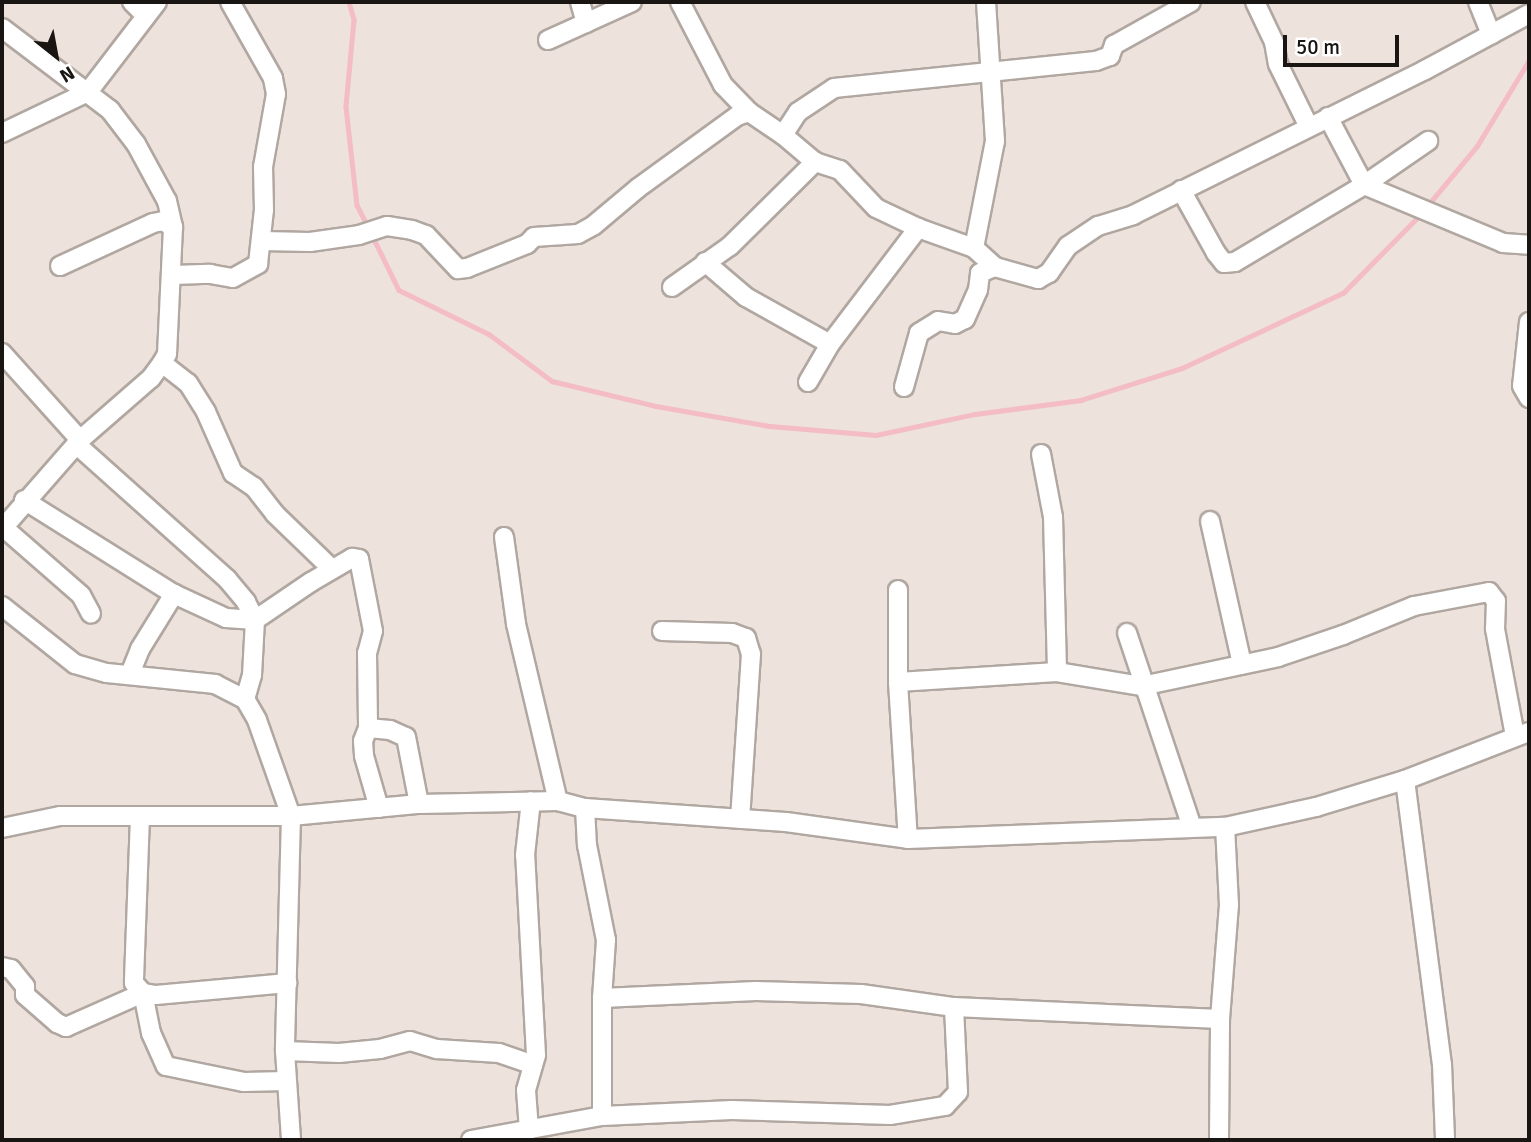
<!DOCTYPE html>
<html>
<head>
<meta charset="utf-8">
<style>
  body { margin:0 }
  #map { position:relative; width:1531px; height:1142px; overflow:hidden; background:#ede2dc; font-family:Signika,sans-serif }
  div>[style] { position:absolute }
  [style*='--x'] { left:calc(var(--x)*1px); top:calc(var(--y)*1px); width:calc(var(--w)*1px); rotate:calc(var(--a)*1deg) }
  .stream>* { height:4.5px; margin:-2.25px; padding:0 2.25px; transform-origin:2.25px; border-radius:2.25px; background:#f4bcc4 }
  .roads { filter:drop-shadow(2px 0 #b1a7a1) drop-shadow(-2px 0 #b1a7a1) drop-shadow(0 2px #b1a7a1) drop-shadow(0 -2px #b1a7a1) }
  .minor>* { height:18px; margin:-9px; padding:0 9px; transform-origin:9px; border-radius:9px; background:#fff }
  span { translate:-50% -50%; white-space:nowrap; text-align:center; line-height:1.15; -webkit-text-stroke:7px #fff; paint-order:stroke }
  .frame { position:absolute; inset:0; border:4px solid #181513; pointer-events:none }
  .north { position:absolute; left:21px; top:21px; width:70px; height:70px; -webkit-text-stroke:5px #fff; paint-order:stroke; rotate:149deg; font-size:19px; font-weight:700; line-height:28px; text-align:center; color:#181513 }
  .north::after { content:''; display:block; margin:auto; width:24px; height:32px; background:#181513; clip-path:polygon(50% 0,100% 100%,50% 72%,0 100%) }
  .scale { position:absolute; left:1283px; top:35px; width:116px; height:32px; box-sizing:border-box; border:4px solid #181513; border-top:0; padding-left:9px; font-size:21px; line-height:24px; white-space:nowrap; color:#181513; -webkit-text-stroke:5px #fff; paint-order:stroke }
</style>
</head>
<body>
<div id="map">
  <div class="stream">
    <i style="--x:349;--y:2;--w:19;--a:74"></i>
    <i style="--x:354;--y:20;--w:87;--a:95.3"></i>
    <i style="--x:346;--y:107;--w:99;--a:83.6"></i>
    <i style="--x:357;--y:205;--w:25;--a:63"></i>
    <i style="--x:1428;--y:205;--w:77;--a:-50.3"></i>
    <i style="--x:1477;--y:146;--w:100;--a:-58.8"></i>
    <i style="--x:372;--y:235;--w:61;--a:63.9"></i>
    <i style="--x:399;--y:290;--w:100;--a:26.1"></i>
    <i style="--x:489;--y:334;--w:79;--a:36.7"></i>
    <i style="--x:552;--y:381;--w:107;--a:13.5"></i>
    <i style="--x:656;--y:406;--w:116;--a:10"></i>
    <i style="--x:770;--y:426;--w:106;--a:4.9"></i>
    <i style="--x:876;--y:435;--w:101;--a:-12"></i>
    <i style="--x:975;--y:414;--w:107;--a:-7.5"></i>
    <i style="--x:1081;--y:400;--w:106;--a:-17.6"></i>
    <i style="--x:1182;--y:368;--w:178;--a:-25"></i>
    <i style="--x:1343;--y:293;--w:110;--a:-45.4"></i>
  </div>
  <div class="roads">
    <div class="minor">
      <i style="--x:132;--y:2;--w:18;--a:45"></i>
      <i style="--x:580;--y:2;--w:22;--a:74"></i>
      <i style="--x:680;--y:2;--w:93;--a:62.6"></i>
      <i style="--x:723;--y:85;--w:37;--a:46"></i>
      <i style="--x:749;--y:112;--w:41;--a:34.1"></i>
      <i style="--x:783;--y:135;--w:27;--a:-57"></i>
      <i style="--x:798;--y:112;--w:43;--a:-33.7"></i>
      <i style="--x:834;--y:88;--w:263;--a:-5.9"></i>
      <i style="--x:1096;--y:61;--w:15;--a:-20"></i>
      <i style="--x:1110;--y:56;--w:12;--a:-70"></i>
      <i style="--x:1114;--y:45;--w:88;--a:-29.2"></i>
      <i style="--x:1255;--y:2;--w:44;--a:64.6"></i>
      <i style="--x:1274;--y:42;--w:22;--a:80"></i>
      <i style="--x:1278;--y:64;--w:70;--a:63.8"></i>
      <i style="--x:1478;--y:2;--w:35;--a:68"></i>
      <i style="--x:2;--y:28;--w:136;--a:37.2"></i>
      <i style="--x:110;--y:110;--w:43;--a:52.6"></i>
      <i style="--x:136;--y:144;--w:65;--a:61.5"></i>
      <i style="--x:167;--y:201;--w:27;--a:77"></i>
      <i style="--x:173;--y:227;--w:127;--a:92.7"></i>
      <i style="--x:167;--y:354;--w:10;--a:119"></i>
      <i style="--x:162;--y:363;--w:19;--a:126"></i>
      <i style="--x:151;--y:378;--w:94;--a:138.9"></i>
      <i style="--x:80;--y:440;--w:118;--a:131.2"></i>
      <i style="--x:548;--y:40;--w:92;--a:-24.3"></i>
      <i style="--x:1328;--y:117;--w:77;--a:62.1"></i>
      <i style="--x:1364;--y:185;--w:151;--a:22.6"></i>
      <i style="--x:1503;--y:243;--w:26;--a:4"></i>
      <i style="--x:2;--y:133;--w:95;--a:-25.5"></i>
      <i style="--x:88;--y:92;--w:113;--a:-52.5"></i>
      <i style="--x:783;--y:135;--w:42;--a:40.2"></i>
      <i style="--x:815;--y:162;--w:26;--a:18"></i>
      <i style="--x:840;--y:170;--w:52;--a:46.5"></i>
      <i style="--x:876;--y:208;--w:47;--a:25.5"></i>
      <i style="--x:918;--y:228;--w:59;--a:19.7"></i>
      <i style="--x:974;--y:248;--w:28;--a:42"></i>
      <i style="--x:995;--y:267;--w:45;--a:15.6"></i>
      <i style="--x:1038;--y:279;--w:13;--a:-29"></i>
      <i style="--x:1049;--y:273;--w:33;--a:-55"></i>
      <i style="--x:1068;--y:246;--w:36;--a:-34"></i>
      <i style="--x:1098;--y:226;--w:37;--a:-17"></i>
      <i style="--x:1133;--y:215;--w:326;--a:-26.4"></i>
      <i style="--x:1425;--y:70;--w:118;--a:-28.3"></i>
      <i style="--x:1181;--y:190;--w:72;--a:60.9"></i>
      <i style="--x:1216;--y:253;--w:13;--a:51"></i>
      <i style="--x:1224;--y:263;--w:11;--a:-5"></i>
      <i style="--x:1235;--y:262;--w:150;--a:-30.8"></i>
      <i style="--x:1364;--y:185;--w:78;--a:-34.5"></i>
      <i style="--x:262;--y:241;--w:48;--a:1.2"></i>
      <i style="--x:310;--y:242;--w:49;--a:-8.1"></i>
      <i style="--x:359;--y:235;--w:29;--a:-18"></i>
      <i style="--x:387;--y:226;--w:25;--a:9"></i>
      <i style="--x:412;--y:230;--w:15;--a:20"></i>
      <i style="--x:426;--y:235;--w:47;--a:46.7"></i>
      <i style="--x:458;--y:269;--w:9;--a:-6"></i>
      <i style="--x:467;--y:268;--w:65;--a:-21.8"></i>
      <i style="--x:527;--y:244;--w:10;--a:-45"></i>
      <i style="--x:534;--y:237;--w:44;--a:-3.9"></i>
      <i style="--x:578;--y:234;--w:18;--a:-29"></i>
      <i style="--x:594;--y:225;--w:57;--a:-40.1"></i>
      <i style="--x:638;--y:188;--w:122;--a:-36"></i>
      <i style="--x:737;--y:116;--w:13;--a:-18"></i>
      <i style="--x:974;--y:248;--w:109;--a:-78.9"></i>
      <i style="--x:995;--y:141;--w:139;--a:-93.7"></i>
      <i style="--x:705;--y:262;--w:54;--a:40.5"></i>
      <i style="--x:746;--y:297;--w:96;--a:29.2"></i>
      <i style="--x:60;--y:266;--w:102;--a:-24.8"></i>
      <i style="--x:153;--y:223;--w:10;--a:-11"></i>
      <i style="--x:163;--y:221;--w:12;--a:31"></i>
      <i style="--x:173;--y:275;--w:37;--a:-2"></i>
      <i style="--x:210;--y:274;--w:23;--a:10"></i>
      <i style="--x:233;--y:278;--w:29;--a:-29"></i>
      <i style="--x:258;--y:264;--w:54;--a:-83.7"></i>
      <i style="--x:264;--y:210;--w:43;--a:-91.3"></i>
      <i style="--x:263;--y:167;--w:74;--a:-79.9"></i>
      <i style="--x:276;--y:94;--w:16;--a:-101"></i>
      <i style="--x:273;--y:78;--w:87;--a:-119.5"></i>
      <i style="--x:672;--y:287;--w:71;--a:-35.3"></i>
      <i style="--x:730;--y:246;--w:120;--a:-44.7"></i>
      <i style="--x:1529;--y:322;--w:64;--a:96.2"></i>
      <i style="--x:1522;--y:386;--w:14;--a:60"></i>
      <i style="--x:2;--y:353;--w:117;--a:48.1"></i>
      <i style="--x:162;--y:363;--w:33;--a:38"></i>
      <i style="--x:188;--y:383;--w:34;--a:58"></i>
      <i style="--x:206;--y:412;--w:67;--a:66.1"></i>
      <i style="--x:233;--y:473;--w:25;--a:34"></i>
      <i style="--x:254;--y:487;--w:34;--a:52"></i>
      <i style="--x:275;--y:514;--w:79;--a:44"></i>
      <i style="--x:808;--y:382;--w:44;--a:-59.9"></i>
      <i style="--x:830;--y:344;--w:146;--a:-52.8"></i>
      <i style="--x:904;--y:387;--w:56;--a:-74.5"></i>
      <i style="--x:919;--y:333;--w:22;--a:-32"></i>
      <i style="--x:938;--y:321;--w:17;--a:10"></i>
      <i style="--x:955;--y:324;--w:11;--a:-27"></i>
      <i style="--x:965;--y:319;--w:32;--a:-66"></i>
      <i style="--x:978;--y:290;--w:17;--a:-83"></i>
      <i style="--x:980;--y:273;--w:16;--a:-22"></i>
      <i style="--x:76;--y:444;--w:203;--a:41.8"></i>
      <i style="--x:227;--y:579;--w:30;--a:50"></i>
      <i style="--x:246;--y:602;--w:20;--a:63"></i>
      <i style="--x:255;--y:620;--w:55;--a:93.1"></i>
      <i style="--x:252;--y:675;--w:25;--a:106"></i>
      <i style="--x:1041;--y:454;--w:64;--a:79.2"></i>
      <i style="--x:1053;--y:517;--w:155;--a:88.5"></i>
      <i style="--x:24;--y:500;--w:177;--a:32.1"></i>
      <i style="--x:174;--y:594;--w:57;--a:24.8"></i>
      <i style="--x:226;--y:618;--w:29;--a:4"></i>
      <i style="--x:255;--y:620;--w:68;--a:-34.2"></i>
      <i style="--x:311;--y:582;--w:48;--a:-30.3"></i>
      <i style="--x:352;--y:558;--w:7;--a:8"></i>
      <i style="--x:359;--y:559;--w:73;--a:79"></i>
      <i style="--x:373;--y:631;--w:23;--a:105"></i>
      <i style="--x:367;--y:653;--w:75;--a:89.2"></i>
      <i style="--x:368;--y:728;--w:14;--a:111"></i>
      <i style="--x:363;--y:741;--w:15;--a:86"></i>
      <i style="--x:364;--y:756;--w:54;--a:73.9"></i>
      <i style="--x:1210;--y:521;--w:147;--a:77.4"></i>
      <i style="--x:3;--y:527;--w:103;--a:41.1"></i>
      <i style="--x:81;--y:595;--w:21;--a:62"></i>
      <i style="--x:504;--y:537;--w:88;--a:82.1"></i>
      <i style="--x:516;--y:624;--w:182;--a:76.7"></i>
      <i style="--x:898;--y:590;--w:92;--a:90"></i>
      <i style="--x:898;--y:682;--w:157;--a:86.4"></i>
      <i style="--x:2;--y:606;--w:93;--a:38.5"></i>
      <i style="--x:75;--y:664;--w:33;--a:16"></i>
      <i style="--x:107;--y:673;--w:109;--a:5.8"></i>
      <i style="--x:215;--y:684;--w:34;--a:27"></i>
      <i style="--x:245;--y:699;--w:24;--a:60"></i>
      <i style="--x:257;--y:720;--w:102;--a:70.5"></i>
      <i style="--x:291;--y:816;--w:235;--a:91.5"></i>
      <i style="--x:285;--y:1051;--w:89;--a:86.1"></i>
      <i style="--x:662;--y:631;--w:70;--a:1.6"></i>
      <i style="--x:732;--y:633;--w:15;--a:20"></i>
      <i style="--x:746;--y:638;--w:17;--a:73"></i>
      <i style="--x:751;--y:654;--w:165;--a:93.8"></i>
      <i style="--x:1127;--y:633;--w:205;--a:71.5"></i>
      <i style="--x:130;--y:674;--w:27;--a:-68"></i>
      <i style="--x:140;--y:649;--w:65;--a:-58.3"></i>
      <i style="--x:898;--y:682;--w:159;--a:-3.6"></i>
      <i style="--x:1057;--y:672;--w:86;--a:9.4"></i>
      <i style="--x:1142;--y:686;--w:139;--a:-12"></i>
      <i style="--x:1278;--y:657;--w:69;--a:-18.7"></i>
      <i style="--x:1343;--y:635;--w:77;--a:-22.2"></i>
      <i style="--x:1414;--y:606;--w:76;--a:-10.6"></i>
      <i style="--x:1489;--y:592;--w:11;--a:52"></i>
      <i style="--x:1496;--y:601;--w:28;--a:92"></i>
      <i style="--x:1495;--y:629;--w:109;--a:79.4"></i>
      <i style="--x:368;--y:728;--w:22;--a:5"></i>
      <i style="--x:390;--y:730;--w:17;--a:24"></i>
      <i style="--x:406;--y:737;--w:68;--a:79"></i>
      <i style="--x:1405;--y:780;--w:286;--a:82.6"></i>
      <i style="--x:1442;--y:1064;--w:76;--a:87.7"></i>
      <i style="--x:585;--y:808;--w:37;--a:87"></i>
      <i style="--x:587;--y:845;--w:97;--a:78.7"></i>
      <i style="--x:606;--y:940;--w:58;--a:93.9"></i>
      <i style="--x:602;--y:998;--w:118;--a:90"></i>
      <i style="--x:140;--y:816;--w:167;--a:92.1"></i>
      <i style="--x:134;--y:983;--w:13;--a:48"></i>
      <i style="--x:143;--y:993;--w:13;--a:9"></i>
      <i style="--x:156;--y:995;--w:132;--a:-5.2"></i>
      <i style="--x:2;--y:828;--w:59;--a:-11.7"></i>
      <i style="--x:60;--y:816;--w:231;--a:0"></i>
      <i style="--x:291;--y:816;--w:129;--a:-5.4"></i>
      <i style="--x:419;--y:804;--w:139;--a:-1.2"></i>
      <i style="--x:558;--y:801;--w:28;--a:15"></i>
      <i style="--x:585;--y:808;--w:201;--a:4"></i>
      <i style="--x:786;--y:822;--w:123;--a:7.9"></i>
      <i style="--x:908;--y:839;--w:317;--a:-2.2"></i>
      <i style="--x:1225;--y:827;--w:93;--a:-12.4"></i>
      <i style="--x:1316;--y:807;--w:93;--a:-16.9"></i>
      <i style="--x:1405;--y:780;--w:133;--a:-21.2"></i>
      <i style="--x:2;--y:967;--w:9;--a:13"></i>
      <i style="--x:11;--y:969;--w:22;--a:51"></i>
      <i style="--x:25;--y:986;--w:9;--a:90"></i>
      <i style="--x:25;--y:995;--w:43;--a:41.2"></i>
      <i style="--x:57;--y:1023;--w:10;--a:24"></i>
      <i style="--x:66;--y:1027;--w:84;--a:-23.8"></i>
      <i style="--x:143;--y:993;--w:41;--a:78.7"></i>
      <i style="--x:151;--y:1033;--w:36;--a:66"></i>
      <i style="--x:166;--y:1066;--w:80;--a:11.6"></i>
      <i style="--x:244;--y:1082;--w:42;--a:-1.4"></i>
      <i style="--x:602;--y:998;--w:154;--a:-2.6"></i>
      <i style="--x:756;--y:991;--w:105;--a:1.6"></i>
      <i style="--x:861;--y:994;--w:94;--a:8"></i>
      <i style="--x:954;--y:1007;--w:266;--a:2.6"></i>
      <i style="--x:285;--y:1051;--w:54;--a:2.1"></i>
      <i style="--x:339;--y:1053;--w:41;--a:-5.6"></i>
      <i style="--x:380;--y:1049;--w:31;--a:-15"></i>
      <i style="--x:410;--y:1041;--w:28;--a:17"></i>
      <i style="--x:437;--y:1049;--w:62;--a:3.7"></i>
      <i style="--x:499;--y:1053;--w:36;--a:19"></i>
      <i style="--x:529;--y:1130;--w:40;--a:-94.3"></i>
      <i style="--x:526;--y:1090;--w:36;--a:-74"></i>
      <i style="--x:536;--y:1055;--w:200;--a:-93.1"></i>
      <i style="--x:525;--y:855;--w:54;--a:-83.7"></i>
      <i style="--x:471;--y:1140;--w:133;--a:-10.4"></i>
      <i style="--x:602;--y:1116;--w:130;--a:-2.6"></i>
      <i style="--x:732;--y:1110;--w:158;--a:1.8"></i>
      <i style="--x:890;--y:1115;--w:56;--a:-9.3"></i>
      <i style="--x:945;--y:1106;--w:19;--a:-47"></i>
      <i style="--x:958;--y:1092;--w:85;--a:-92.7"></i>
      <i style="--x:1219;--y:1140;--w:121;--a:-89.5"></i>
      <i style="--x:1220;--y:1019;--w:114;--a:-85.5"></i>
      <i style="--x:1229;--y:905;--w:78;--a:-92.9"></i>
    </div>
  </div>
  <div class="frame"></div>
  <div class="north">N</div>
  <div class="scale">50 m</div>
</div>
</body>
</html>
